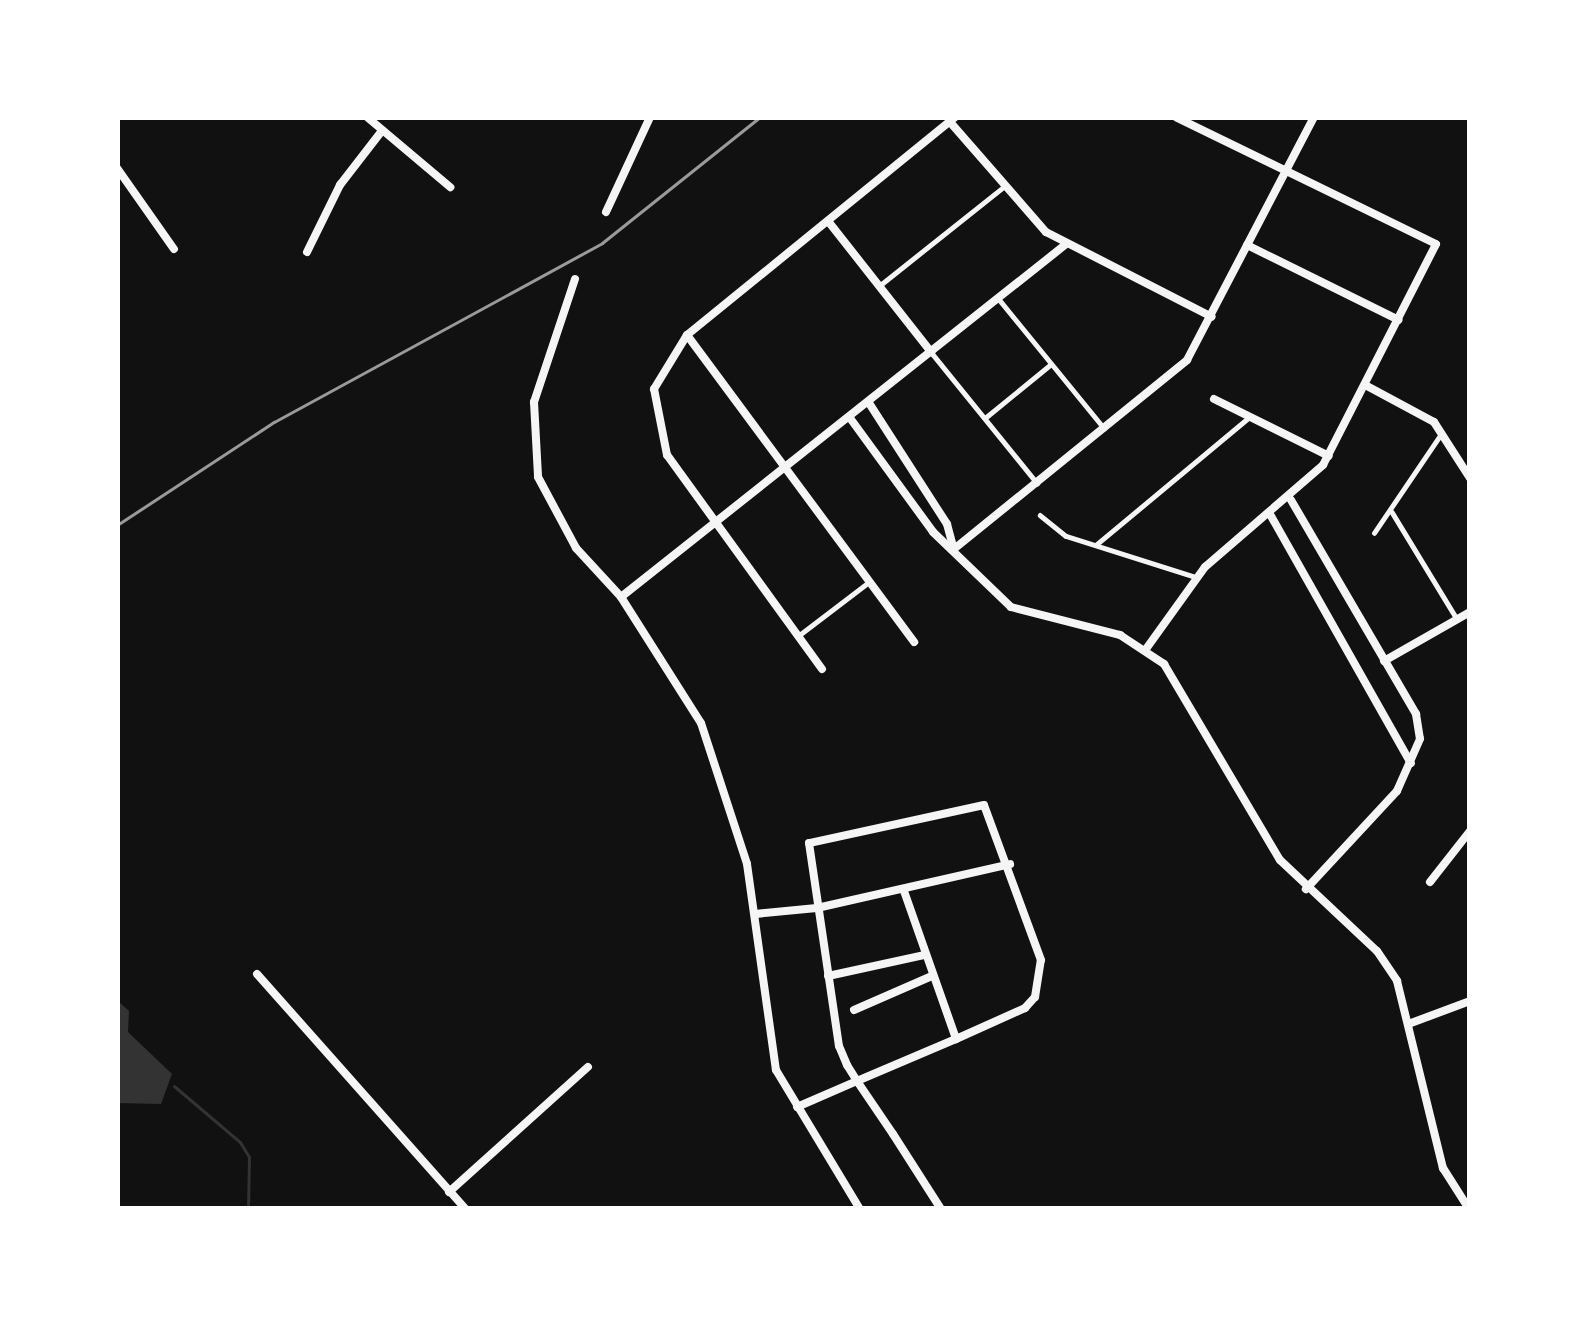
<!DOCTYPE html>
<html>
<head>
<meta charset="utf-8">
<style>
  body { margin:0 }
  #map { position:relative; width:1587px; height:1326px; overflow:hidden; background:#111; font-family:Commissioner,sans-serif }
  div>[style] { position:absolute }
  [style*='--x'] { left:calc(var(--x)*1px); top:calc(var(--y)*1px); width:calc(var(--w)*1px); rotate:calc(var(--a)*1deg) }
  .water>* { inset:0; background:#333 }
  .stream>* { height:3px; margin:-1.5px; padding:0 1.5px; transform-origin:1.5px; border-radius:1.5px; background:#333 }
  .service>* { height:4.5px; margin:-2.25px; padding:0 2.25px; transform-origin:2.25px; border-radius:2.25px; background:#f5f5f5 }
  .minor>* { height:8px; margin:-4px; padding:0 4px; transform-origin:4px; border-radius:4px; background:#f5f5f5 }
  .rail>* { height:3px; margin:-1.5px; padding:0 1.5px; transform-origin:1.5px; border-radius:1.5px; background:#9a9a9a }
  span { translate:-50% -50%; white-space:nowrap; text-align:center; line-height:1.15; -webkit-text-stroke:12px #fff; paint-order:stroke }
  .frame { position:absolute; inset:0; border:120px solid #fff; pointer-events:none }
</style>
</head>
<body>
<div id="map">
  <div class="water">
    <i style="clip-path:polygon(117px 1000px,129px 1011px,128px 1032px,172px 1074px,161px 1104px,117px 1103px)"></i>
  </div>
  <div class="stream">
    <i style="--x:174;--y:1086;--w:87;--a:40.3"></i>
    <i style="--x:240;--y:1142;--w:17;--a:59"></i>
    <i style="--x:249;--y:1157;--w:52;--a:91.1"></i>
  </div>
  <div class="service">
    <i style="--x:879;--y:286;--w:157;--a:-38.5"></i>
    <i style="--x:998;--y:298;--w:168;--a:50.8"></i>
    <i style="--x:931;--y:352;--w:169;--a:51"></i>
    <i style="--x:985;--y:418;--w:84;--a:-39.2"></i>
    <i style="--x:1392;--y:512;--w:125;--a:58.7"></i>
    <i style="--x:1040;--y:515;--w:33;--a:39"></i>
    <i style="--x:1066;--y:536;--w:136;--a:17.5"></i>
    <i style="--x:1374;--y:533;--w:120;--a:-55.9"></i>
    <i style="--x:1097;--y:544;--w:197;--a:-39.8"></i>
    <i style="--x:798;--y:636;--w:89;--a:-37.3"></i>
  </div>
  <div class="minor">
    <i style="--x:367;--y:117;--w:109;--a:40.1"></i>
    <i style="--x:950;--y:122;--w:146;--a:48.9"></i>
    <i style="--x:1046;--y:232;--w:186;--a:27.1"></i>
    <i style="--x:117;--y:168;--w:99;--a:54.9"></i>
    <i style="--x:606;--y:212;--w:105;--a:-65.1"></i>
    <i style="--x:828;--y:221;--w:167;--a:51.8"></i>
    <i style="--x:1247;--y:245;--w:169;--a:26.3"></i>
    <i style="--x:307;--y:252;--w:75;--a:-63.8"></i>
    <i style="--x:340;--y:185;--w:67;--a:-52.3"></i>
    <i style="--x:575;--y:279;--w:130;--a:108.4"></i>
    <i style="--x:534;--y:402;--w:75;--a:86.9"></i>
    <i style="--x:538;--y:477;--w:81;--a:61.8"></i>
    <i style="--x:576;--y:548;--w:67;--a:47.4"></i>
    <i style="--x:621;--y:597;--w:149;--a:57.6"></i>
    <i style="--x:701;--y:723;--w:148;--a:71.9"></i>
    <i style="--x:747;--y:864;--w:208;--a:82"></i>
    <i style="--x:776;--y:1070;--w:162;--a:58.9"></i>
    <i style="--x:687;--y:335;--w:382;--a:53.5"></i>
    <i style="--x:1367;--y:386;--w:76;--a:28.2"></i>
    <i style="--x:1434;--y:422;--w:67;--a:57.3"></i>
    <i style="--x:1214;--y:399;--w:128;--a:26.4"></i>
    <i style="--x:869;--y:403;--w:144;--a:57.2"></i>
    <i style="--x:947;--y:524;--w:24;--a:75"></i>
    <i style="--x:850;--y:418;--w:141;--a:53.9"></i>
    <i style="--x:933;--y:532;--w:108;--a:43.9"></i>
    <i style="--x:1011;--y:607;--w:113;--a:14.4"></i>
    <i style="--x:1120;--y:635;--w:53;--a:33.4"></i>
    <i style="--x:1164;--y:664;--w:228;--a:59.4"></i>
    <i style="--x:1280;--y:860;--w:133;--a:43.2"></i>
    <i style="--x:1377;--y:951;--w:36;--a:56"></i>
    <i style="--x:1397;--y:981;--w:193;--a:76.2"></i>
    <i style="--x:1443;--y:1168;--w:49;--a:57.6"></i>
    <i style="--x:1291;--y:500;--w:248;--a:59.7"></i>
    <i style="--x:1416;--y:714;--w:25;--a:81"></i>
    <i style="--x:1420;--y:739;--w:57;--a:113.9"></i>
    <i style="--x:1397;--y:791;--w:134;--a:132.9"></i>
    <i style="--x:1271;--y:516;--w:284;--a:60.5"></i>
    <i style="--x:954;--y:549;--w:300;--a:-39"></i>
    <i style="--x:1187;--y:360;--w:274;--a:-62.4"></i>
    <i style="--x:621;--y:597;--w:567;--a:-38.41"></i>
    <i style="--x:1146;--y:649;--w:101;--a:-54.3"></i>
    <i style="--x:1205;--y:567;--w:156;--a:-40.8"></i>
    <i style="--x:1323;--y:465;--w:248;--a:-62.9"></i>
    <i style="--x:1436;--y:244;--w:289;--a:-154"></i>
    <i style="--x:1384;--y:661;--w:99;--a:-29.7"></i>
    <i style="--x:822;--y:669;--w:264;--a:-125.9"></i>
    <i style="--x:667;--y:455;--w:67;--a:-101.1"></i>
    <i style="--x:654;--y:389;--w:63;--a:-58.6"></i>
    <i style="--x:687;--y:335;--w:345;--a:-39.1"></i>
    <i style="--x:1430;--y:882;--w:65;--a:-51.9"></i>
    <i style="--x:904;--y:891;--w:157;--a:70.6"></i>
    <i style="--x:755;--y:914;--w:62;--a:-5.5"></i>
    <i style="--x:817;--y:908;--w:198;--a:-12.8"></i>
    <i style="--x:257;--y:974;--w:314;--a:48.4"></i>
    <i style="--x:828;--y:976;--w:98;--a:-12.3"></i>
    <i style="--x:854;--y:1010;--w:85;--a:-23.6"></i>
    <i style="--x:1411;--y:1023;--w:63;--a:-20.4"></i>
    <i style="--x:797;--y:1107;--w:65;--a:-23.4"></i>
    <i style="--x:857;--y:1081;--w:108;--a:-23"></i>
    <i style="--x:956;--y:1039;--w:76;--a:-24.2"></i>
    <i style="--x:1025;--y:1008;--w:15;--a:-48"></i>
    <i style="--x:1035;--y:997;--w:37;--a:-81"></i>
    <i style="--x:1041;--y:960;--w:165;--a:-110.2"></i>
    <i style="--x:984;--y:805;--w:179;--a:167.7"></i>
    <i style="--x:809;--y:843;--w:205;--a:81.6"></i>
    <i style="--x:839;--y:1046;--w:21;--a:67"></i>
    <i style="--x:847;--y:1065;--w:19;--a:58"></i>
    <i style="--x:857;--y:1081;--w:64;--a:55.8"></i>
    <i style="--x:893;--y:1134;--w:89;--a:57.4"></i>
    <i style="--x:449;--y:1192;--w:187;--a:-42"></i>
  </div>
  <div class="rail">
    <i style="--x:117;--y:525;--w:188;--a:-33.3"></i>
    <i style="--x:274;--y:422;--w:374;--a:-28.6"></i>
    <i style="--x:602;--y:243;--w:202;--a:-38.6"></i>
  </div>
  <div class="frame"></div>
</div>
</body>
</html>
